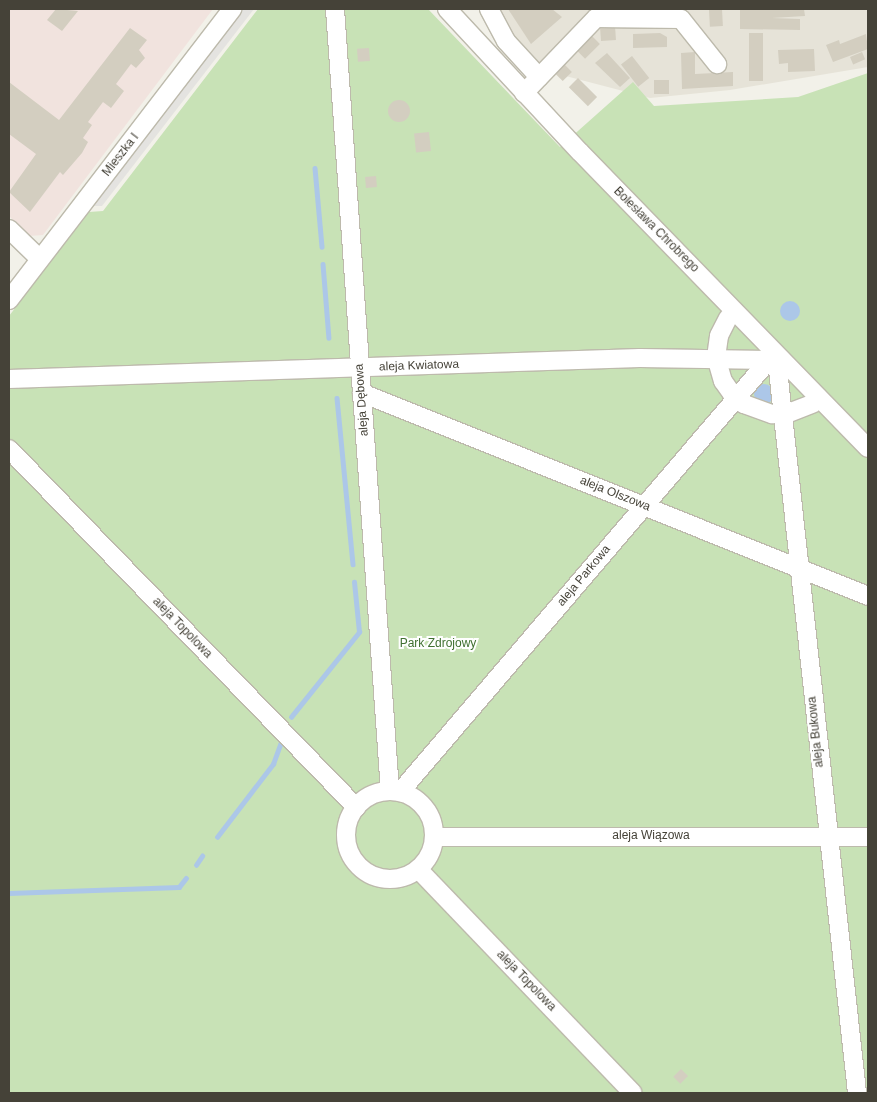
<!DOCTYPE html>
<html>
<head>
<meta charset="utf-8">
<style>
  body { margin:0 }
  #map { position:relative; width:877px; height:1102px; overflow:hidden; background:#f2f1e9; font-family:Helvetica,sans-serif }
  div>[style] { position:absolute }
  [style*='--x'] { left:calc(var(--x)*1px); top:calc(var(--y)*1px); width:calc(var(--w)*1px); rotate:calc(var(--a)*1deg) }
  .residential>* { inset:0; background:#e6e3d8 }
  .medical>* { inset:0; background:#f1e3de }
  .green>* { inset:0; background:#c8e2b6 }
  .parking>* { inset:0; background:#e4e3e0 }
  .water>* { inset:0; background:#acc7e8 }
  .round { border-radius:50% }
  .stream>* { height:4.5px; margin:-2.25px; padding:0 2.25px; transform-origin:2.25px; border-radius:2.25px; background:#acc7e8 }
  .building>* { inset:0; background:#d3cec0; transform-origin:0 0 }
  .roads { filter:drop-shadow(1px 0 #bdbaac) drop-shadow(-1px 0 #bdbaac) drop-shadow(0 1px #bdbaac) drop-shadow(0 -1px #bdbaac) }
  .minor>* { height:18px; margin:-9px; padding:0 9px; transform-origin:9px; border-radius:9px; background:#fff }
  .minor>.ring { margin:-9px; padding:0; box-sizing:content-box; background:none; border:18px solid #fff; border-radius:50% }
  span { translate:-50% -50%; white-space:nowrap; text-align:center; line-height:1.15; -webkit-text-stroke:4px #fff; paint-order:stroke }
  .street-label { font-size:12px; color:#454238 }
  .park-label { font-size:12px; color:#407032 }
  .frame { position:absolute; inset:0; border:10px solid #454238; pointer-events:none }
</style>
</head>
<body>
<div id="map">
  <div class="residential">
    <i style="clip-path:polygon(483px 9px,868px 9px,868px 67px,730px 90px,650px 98px,535px 68px)"></i>
  </div>
  <div class="medical">
    <i style="clip-path:polygon(9px 9px,213px 9px,43px 235px,29px 236px,9px 216px)"></i>
  </div>
  <div class="green">
    <i style="clip-path:polygon(258px 9px,428px 9px,560px 147px,633px 82px,654px 106px,798px 97px,868px 73px,868px 1093px,9px 1093px,9px 316px,89px 212px,103px 211px)"></i>
  </div>
  <div class="parking">
    <i style="clip-path:polygon(239px 9px,254px 9px,102px 206px,89px 206px)"></i>
  </div>
  <div class="water">
    <i class="round" style="left:780px;top:301px;width:20px;height:20px"></i>
    <i class="round" style="left:754px;top:384px;width:20px;height:20px"></i>
  </div>
  <div class="stream">
    <i style="--x:315;--y:168;--w:79;--a:84.9"></i>
    <i style="--x:323;--y:264;--w:74;--a:85.4"></i>
    <i style="--x:337;--y:398;--w:167;--a:84.5"></i>
    <i style="--x:291;--y:717;--w:109;--a:-51.3"></i>
    <i style="--x:359;--y:632;--w:50;--a:-95.7"></i>
    <i style="--x:217;--y:837;--w:92;--a:-52.5"></i>
    <i style="--x:273;--y:764;--w:27;--a:-70"></i>
    <i style="--x:196;--y:865;--w:11;--a:-56"></i>
    <i style="--x:9;--y:893;--w:170;--a:-2"></i>
    <i style="--x:179;--y:887;--w:11;--a:-52"></i>
  </div>
  <div class="building">
    <i style="clip-path:polygon(56px 9px,78px 11px,62px 31px,47px 20px)"></i>
    <i style="clip-path:polygon(508px 9px,552px 9px,562px 17px,531px 44px)"></i>
    <i style="left:722px;top:9px;width:17px;height:13px;rotate:87deg"></i>
    <i style="clip-path:polygon(740px 9px,804px 9px,805px 16px,772px 18px,800px 19px,800px 30px,740px 29px)"></i>
    <i style="left:615px;top:26px;width:14px;height:15px;rotate:86deg"></i>
    <i style="clip-path:polygon(130px 28px,147px 40px,139px 50px,145px 58px,136px 68px,131px 64px,116px 84px,124px 91px,111px 108px,103px 102px,88px 122px,92px 125px,83px 138px,88px 142px,82px 153px,63px 175px,60px 172px,30px 212px,9px 192px,36px 154px,9px 134px,9px 82px,59px 120px)"></i>
    <i style="clip-path:polygon(660px 33px,667px 37px,667px 47px,633px 48px,633px 34px)"></i>
    <i style="left:749px;top:33px;width:14px;height:48px"></i>
    <i style="left:590px;top:34px;width:14px;height:21px;rotate:45deg"></i>
    <i style="clip-path:polygon(866px 34px,868px 49px,833px 62px,826px 45px,839px 40px,840px 44px)"></i>
    <i style="left:369px;top:48px;width:13px;height:12px;rotate:86deg"></i>
    <i style="clip-path:polygon(814px 49px,815px 71px,788px 72px,788px 63px,779px 64px,778px 50px)"></i>
    <i style="clip-path:polygon(695px 52px,695px 74px,733px 72px,733px 86px,682px 89px,681px 53px)"></i>
    <i style="left:862px;top:52px;width:8px;height:13px;rotate:67deg"></i>
    <i style="clip-path:polygon(607px 53px,630px 78px,620px 87px,595px 63px)"></i>
    <i style="left:632px;top:56px;width:28px;height:14px;rotate:52deg"></i>
    <i style="left:562px;top:62px;width:14px;height:13px;rotate:45deg"></i>
    <i style="left:578px;top:78px;width:27px;height:13px;rotate:45deg"></i>
    <i style="left:669px;top:80px;width:14px;height:15px;rotate:90deg"></i>
    <i class="round" style="left:388px;top:100px;width:22px;height:22px"></i>
    <i style="left:429px;top:132px;width:19px;height:15px;rotate:84deg"></i>
    <i style="left:376px;top:176px;width:11px;height:11px;rotate:85deg"></i>
    <i style="left:681px;top:1069px;width:10px;height:11px;rotate:45deg"></i>
  </div>
  <div class="roads">
    <div class="minor">
      <i style="--x:335;--y:9;--w:784;--a:85.98"></i>
      <i style="--x:447;--y:9;--w:195;--a:47.1"></i>
      <i style="--x:580;--y:152;--w:413;--a:45.8"></i>
      <i style="--x:489;--y:9;--w:36;--a:62"></i>
      <i style="--x:506;--y:41;--w:49;--a:47.5"></i>
      <i style="--x:524;--y:93;--w:104;--a:-46.2"></i>
      <i style="--x:596;--y:18;--w:85;--a:0.7"></i>
      <i style="--x:681;--y:19;--w:58;--a:51.3"></i>
      <i style="--x:9;--y:229;--w:43;--a:44.1"></i>
      <i style="--x:9;--y:300;--w:367;--a:-52.5"></i>
      <i style="--x:728;--y:318;--w:20;--a:117"></i>
      <i style="--x:719;--y:336;--w:21;--a:98"></i>
      <i style="--x:716;--y:357;--w:25;--a:74"></i>
      <i style="--x:723;--y:381;--w:16;--a:55"></i>
      <i style="--x:732;--y:394;--w:16;--a:40"></i>
      <i style="--x:744;--y:404;--w:30;--a:20"></i>
      <i style="--x:772;--y:414;--w:14;--a:0"></i>
      <i style="--x:786;--y:414;--w:28;--a:-21"></i>
      <i style="--x:778;--y:370;--w:727;--a:83.76"></i>
      <i style="--x:9;--y:379;--w:631;--a:-1.91"></i>
      <i style="--x:640;--y:358;--w:129;--a:0.9"></i>
      <i style="--x:362;--y:393;--w:545;--a:21.86"></i>
      <i style="--x:9;--y:449;--w:499;--a:45.9"></i>
      <i class="ring" style="left:346px;top:791px;width:70px;height:70px"></i>
      <i style="--x:400;--y:792;--w:568;--a:-49.5"></i>
      <i style="--x:434;--y:837;--w:434;--a:0"></i>
      <i style="--x:418;--y:869;--w:310;--a:46.2"></i>
    </div>
  </div>
  <div class="street-label">
    <span style="left:121px;top:155px;rotate:-52deg">Mieszka I</span>
    <span style="left:656px;top:230px;rotate:45deg">Bolesława Chrobrego</span>
    <span style="left:419px;top:366px;rotate:-2deg">aleja Kwiatowa</span>
    <span style="left:362px;top:400px;rotate:-94deg">aleja Dębowa</span>
    <span style="left:615px;top:494px;rotate:22deg">aleja Olszowa</span>
    <span style="left:584px;top:576px;rotate:-50deg">aleja Parkowa</span>
    <span style="left:182px;top:628px;rotate:46deg">aleja Topolowa</span>
    <span style="left:816px;top:732px;rotate:-96deg">aleja Bukowa</span>
    <span style="left:651px;top:836px">aleja Wiązowa</span>
    <span style="left:526px;top:981px;rotate:46deg">aleja Topolowa</span>
  </div>
  <div class="park-label">
    <span style="left:438px;top:644px">Park Zdrojowy</span>
  </div>
  <div class="frame"></div>
</div>
</body>
</html>
